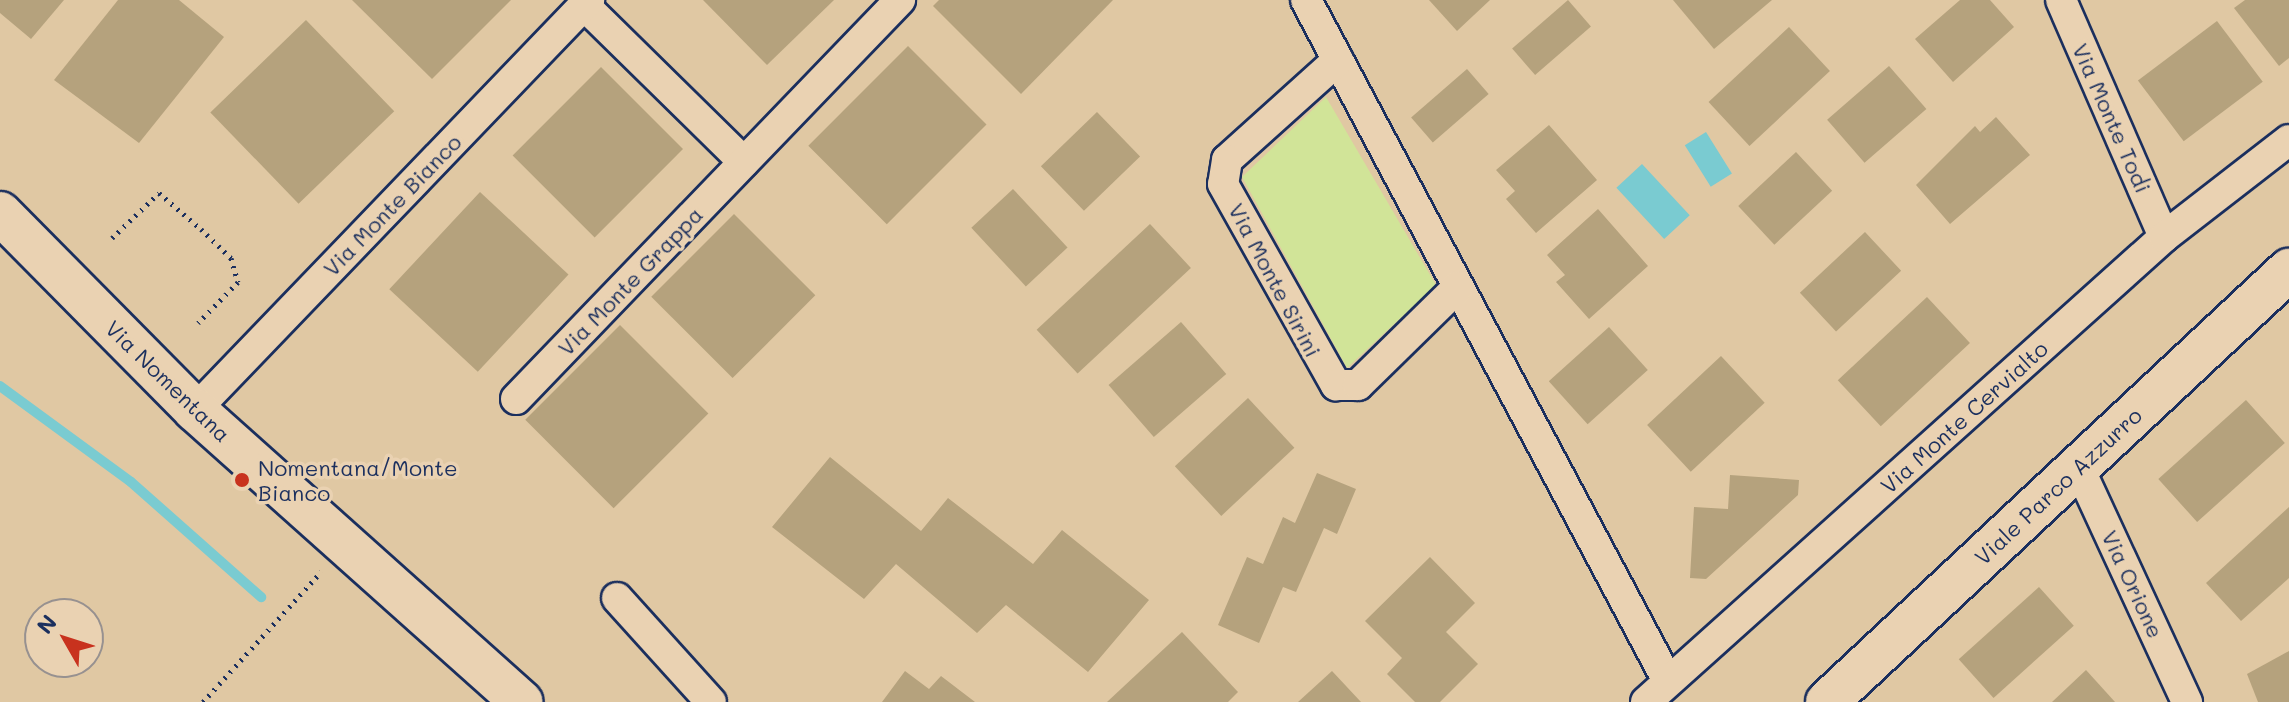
<!DOCTYPE html>
<html>
<head>
<meta charset="utf-8">
<style>
  body { margin:0 }
  #map { position:relative; width:2289px; height:702px; overflow:hidden; background:#e0c8a3; font-family:Mali,sans-serif }
  div>[style] { position:absolute }
  [style*='--x'] { left:calc(var(--x)*1px); top:calc(var(--y)*1px); width:calc(var(--w)*1px); rotate:calc(var(--a)*1deg) }
  .green>* { inset:0; background:#d1e498 }
  .water>* { inset:0; background:#7acbd1; transform-origin:0 0 }
  .stream>* { height:10px; margin:-5px; padding:0 5px; transform-origin:5px; border-radius:5px; background:#7acbd1 }
  .building>* { inset:0; background:#b5a27d; transform-origin:0 0 }
  .path>* { height:5px; margin-top:-2.5px; transform-origin:0; background:repeating-linear-gradient(90deg,#1b2f5e 0 2px,transparent 0 8px) }
  .roads { filter:drop-shadow(2px 0 #1b2f5e) drop-shadow(-2px 0 #1b2f5e) drop-shadow(0 2px #1b2f5e) drop-shadow(0 -2px #1b2f5e) }
  .street>* { height:30px; margin:-15px; padding:0 15px; transform-origin:15px; border-radius:15px; background:#ead2b2 }
  .secondary>* { height:42px; margin:-21px; padding:0 21px; transform-origin:21px; border-radius:21px; background:#ead2b2 }
  .dots>* { width:22px; height:22px; translate:-50% -50%; box-sizing:border-box; border:4px solid #ead2b2; border-radius:50% }
  span { translate:-50% -50%; white-space:nowrap; text-align:center; line-height:1.15; -webkit-text-stroke:7px #ead2b2; paint-order:stroke }
  .street-label { font-size:22px; color:#1b2f5e }
  .poi-label { font-size:22px; color:#1b2f5e }
  .left { translate:0 -50%; text-align:left }
  .north { position:absolute; left:24px; top:598px; width:80px; height:80px; box-sizing:border-box; background:#ead2b2; border:2px solid #979190; border-radius:50%; rotate:309deg; font-size:22px; font-weight:700; line-height:32px; text-align:center; color:#1b2f5e }
  .north::after { content:''; display:block; margin:auto; width:28px; height:36px; background:#c8321e; clip-path:polygon(50% 0,100% 100%,50% 72%,0 100%) }
</style>
</head>
<body>
<div id="map">
  <div class="green">
    <i style="clip-path:polygon(1326px 97px,1436px 285px,1347px 368px,1242px 177px)"></i>
  </div>
  <div class="water">
    <i style="left:1706px;top:132px;width:49px;height:25px;rotate:58deg"></i>
    <i style="left:1642px;top:164px;width:70px;height:35px;rotate:47deg"></i>
  </div>
  <div class="stream">
    <i style="--x:0;--y:386;--w:162;--a:36.2"></i>
    <i style="--x:131;--y:482;--w:174;--a:41.5"></i>
  </div>
  <div class="building">
    <i style="clip-path:polygon(0 0,64px 0,31px 39px,0 13px)"></i>
    <i style="clip-path:polygon(118px 0,179px 0,224px 37px,139px 143px,54px 80px)"></i>
    <i style="clip-path:polygon(352px 0,511px 0,432px 79px)"></i>
    <i style="clip-path:polygon(703px 0,834px 0,767px 65px)"></i>
    <i style="clip-path:polygon(939px 0,1113px 0,1021px 94px,933px 6px)"></i>
    <i style="clip-path:polygon(1429px 0,1490px 0,1457px 31px)"></i>
    <i style="left:1568px;top:0;width:35px;height:74px;rotate:49deg"></i>
    <i style="clip-path:polygon(1673px 0,1772px 0,1714px 49px)"></i>
    <i style="clip-path:polygon(1960px 0,1990px 0,2014px 27px,1953px 82px,1915px 39px)"></i>
    <i style="clip-path:polygon(2245px 0,2289px 0,2289px 58px,2279px 66px,2234px 8px)"></i>
    <i style="left:306px;top:20px;width:127px;height:133px;rotate:46deg"></i>
    <i style="left:2217px;top:21px;width:76px;height:99px;rotate:53deg"></i>
    <i style="left:1789px;top:27px;width:60px;height:110px;rotate:47deg"></i>
    <i style="left:908px;top:46px;width:111px;height:141px;rotate:45deg"></i>
    <i style="left:1889px;top:66px;width:57px;height:82px;rotate:49deg"></i>
    <i style="left:601px;top:67px;width:116px;height:125px;rotate:45deg"></i>
    <i style="left:1467px;top:69px;width:33px;height:74px;rotate:49deg"></i>
    <i style="left:1097px;top:112px;width:62px;height:78px;rotate:46deg"></i>
    <i style="clip-path:polygon(1996px 117px,2030px 155px,1950px 224px,1916px 185px,1975px 126px,1980px 132px)"></i>
    <i style="clip-path:polygon(1549px 125px,1597px 180px,1536px 233px,1506px 199px,1515px 191px,1496px 170px)"></i>
    <i style="left:1796px;top:152px;width:53px;height:79px;rotate:47deg"></i>
    <i style="left:1013px;top:189px;width:80px;height:57px;rotate:47deg"></i>
    <i style="left:480px;top:192px;width:121px;height:133px;rotate:43deg"></i>
    <i style="clip-path:polygon(1598px 209px,1648px 266px,1589px 319px,1556px 282px,1565px 275px,1547px 255px)"></i>
    <i style="left:734px;top:214px;width:115px;height:117px;rotate:45deg"></i>
    <i style="left:1150px;top:224px;width:60px;height:155px;rotate:47deg"></i>
    <i style="left:1865px;top:232px;width:53px;height:89px;rotate:47deg"></i>
    <i style="left:1927px;top:297px;width:63px;height:122px;rotate:47deg"></i>
    <i style="left:1181px;top:322px;width:69px;height:96px;rotate:49deg"></i>
    <i style="left:620px;top:325px;width:125px;height:134px;rotate:45deg"></i>
    <i style="left:1609px;top:327px;width:58px;height:81px;rotate:48deg"></i>
    <i style="left:1721px;top:356px;width:64px;height:101px;rotate:47deg"></i>
    <i style="left:1248px;top:398px;width:68px;height:100px;rotate:47deg"></i>
    <i style="left:2246px;top:400px;width:58px;height:118px;rotate:48deg"></i>
    <i style="clip-path:polygon(830px 457px,921px 531px,948px 498px,1033px 564px,1062px 530px,1149px 600px,1088px 672px,1006px 605px,977px 633px,896px 564px,864px 599px,772px 527px)"></i>
    <i style="clip-path:polygon(1317px 473px,1356px 489px,1337px 534px,1324px 528px,1296px 592px,1283px 587px,1259px 643px,1218px 625px,1247px 557px,1263px 564px,1283px 517px,1295px 523px)"></i>
    <i style="clip-path:polygon(1730px 475px,1799px 480px,1798px 495px,1706px 579px,1690px 578px,1694px 507px,1728px 509px)"></i>
    <i style="clip-path:polygon(2289px 507px,2289px 578px,2241px 621px,2206px 583px)"></i>
    <i style="clip-path:polygon(1430px 557px,1475px 603px,1446px 632px,1478px 664px,1440px 702px,1415px 702px,1387px 674px,1402px 658px,1365px 621px)"></i>
    <i style="left:2039px;top:587px;width:52px;height:108px;rotate:48deg"></i>
    <i style="clip-path:polygon(1182px 632px,1238px 692px,1228px 702px,1107px 702px)"></i>
    <i style="clip-path:polygon(2289px 651px,2289px 702px,2258px 702px,2247px 674px)"></i>
    <i style="clip-path:polygon(2086px 670px,2115px 702px,2052px 702px)"></i>
    <i style="clip-path:polygon(905px 671px,929px 689px,941px 676px,975px 702px,882px 702px)"></i>
    <i style="clip-path:polygon(1332px 671px,1361px 702px,1298px 702px)"></i>
  </div>
  <div class="path">
    <i style="--x:112;--y:238;--w:65;--a:-43.8"></i>
    <i style="--x:159;--y:193;--w:55;--a:40.6"></i>
    <i style="--x:201;--y:229;--w:42;--a:44"></i>
    <i style="--x:231;--y:258;--w:25;--a:74"></i>
    <i style="--x:238;--y:282;--w:57;--a:134.3"></i>
    <i style="--x:203;--y:702;--w:176;--a:-47.8"></i>
  </div>
  <div class="roads">
    <div class="street">
      <i style="--x:1306;--y:0;--w:771;--a:62.01"></i>
      <i style="--x:2061;--y:0;--w:258;--a:66.5"></i>
      <i style="--x:584;--y:5;--w:224;--a:44.5"></i>
      <i style="--x:1338;--y:60;--w:149;--a:138"></i>
      <i style="--x:1227;--y:160;--w:24;--a:99"></i>
      <i style="--x:1223;--y:184;--w:231;--a:60.7"></i>
      <i style="--x:1336;--y:385;--w:22;--a:0"></i>
      <i style="--x:1358;--y:385;--w:140;--a:-44.4"></i>
      <i style="--x:516;--y:399;--w:554;--a:-46.1"></i>
      <i style="--x:195;--y:410;--w:569;--a:-46.14"></i>
      <i style="--x:2078;--y:466;--w:260;--a:65.2"></i>
      <i style="--x:617;--y:598;--w:140;--a:47.9"></i>
      <i style="--x:1646;--y:702;--w:696;--a:-41.91"></i>
      <i style="--x:2164;--y:237;--w:158;--a:-37.8"></i>
    </div>
    <div class="secondary">
      <i style="--x:0;--y:213;--w:277;--a:45.3"></i>
      <i style="--x:195;--y:410;--w:438;--a:41.8"></i>
      <i style="--x:1827;--y:702;--w:633;--a:-43.08"></i>
    </div>
  </div>
  <div class="dots">
    <i style="left:242px;top:480px;background:#c8321e"></i>
  </div>
  <div class="street-label">
    <span style="left:2112px;top:118px;rotate:66deg">Via Monte Todi</span>
    <span style="left:392px;top:205px;rotate:-46deg">Via Monte Bianco</span>
    <span style="left:1275px;top:280px;rotate:62deg">Via Monte Sirini</span>
    <span style="left:630px;top:281px;rotate:-46deg">Via Monte Grappa</span>
    <span style="left:168px;top:381px;rotate:44deg">Via Nomentana</span>
    <span style="left:1964px;top:417px;rotate:-42deg">Via Monte Cervialto</span>
    <span style="left:2058px;top:486px;rotate:-43deg">Viale Parco Azzurro</span>
    <span style="left:2133px;top:584px;rotate:65deg">Via Orione</span>
  </div>
  <div class="poi-label">
    <span class="left" style="left:258px;top:480px">Nomentana/Monte<br>Bianco</span>
  </div>
  <div class="north">N</div>
</div>
</body>
</html>
